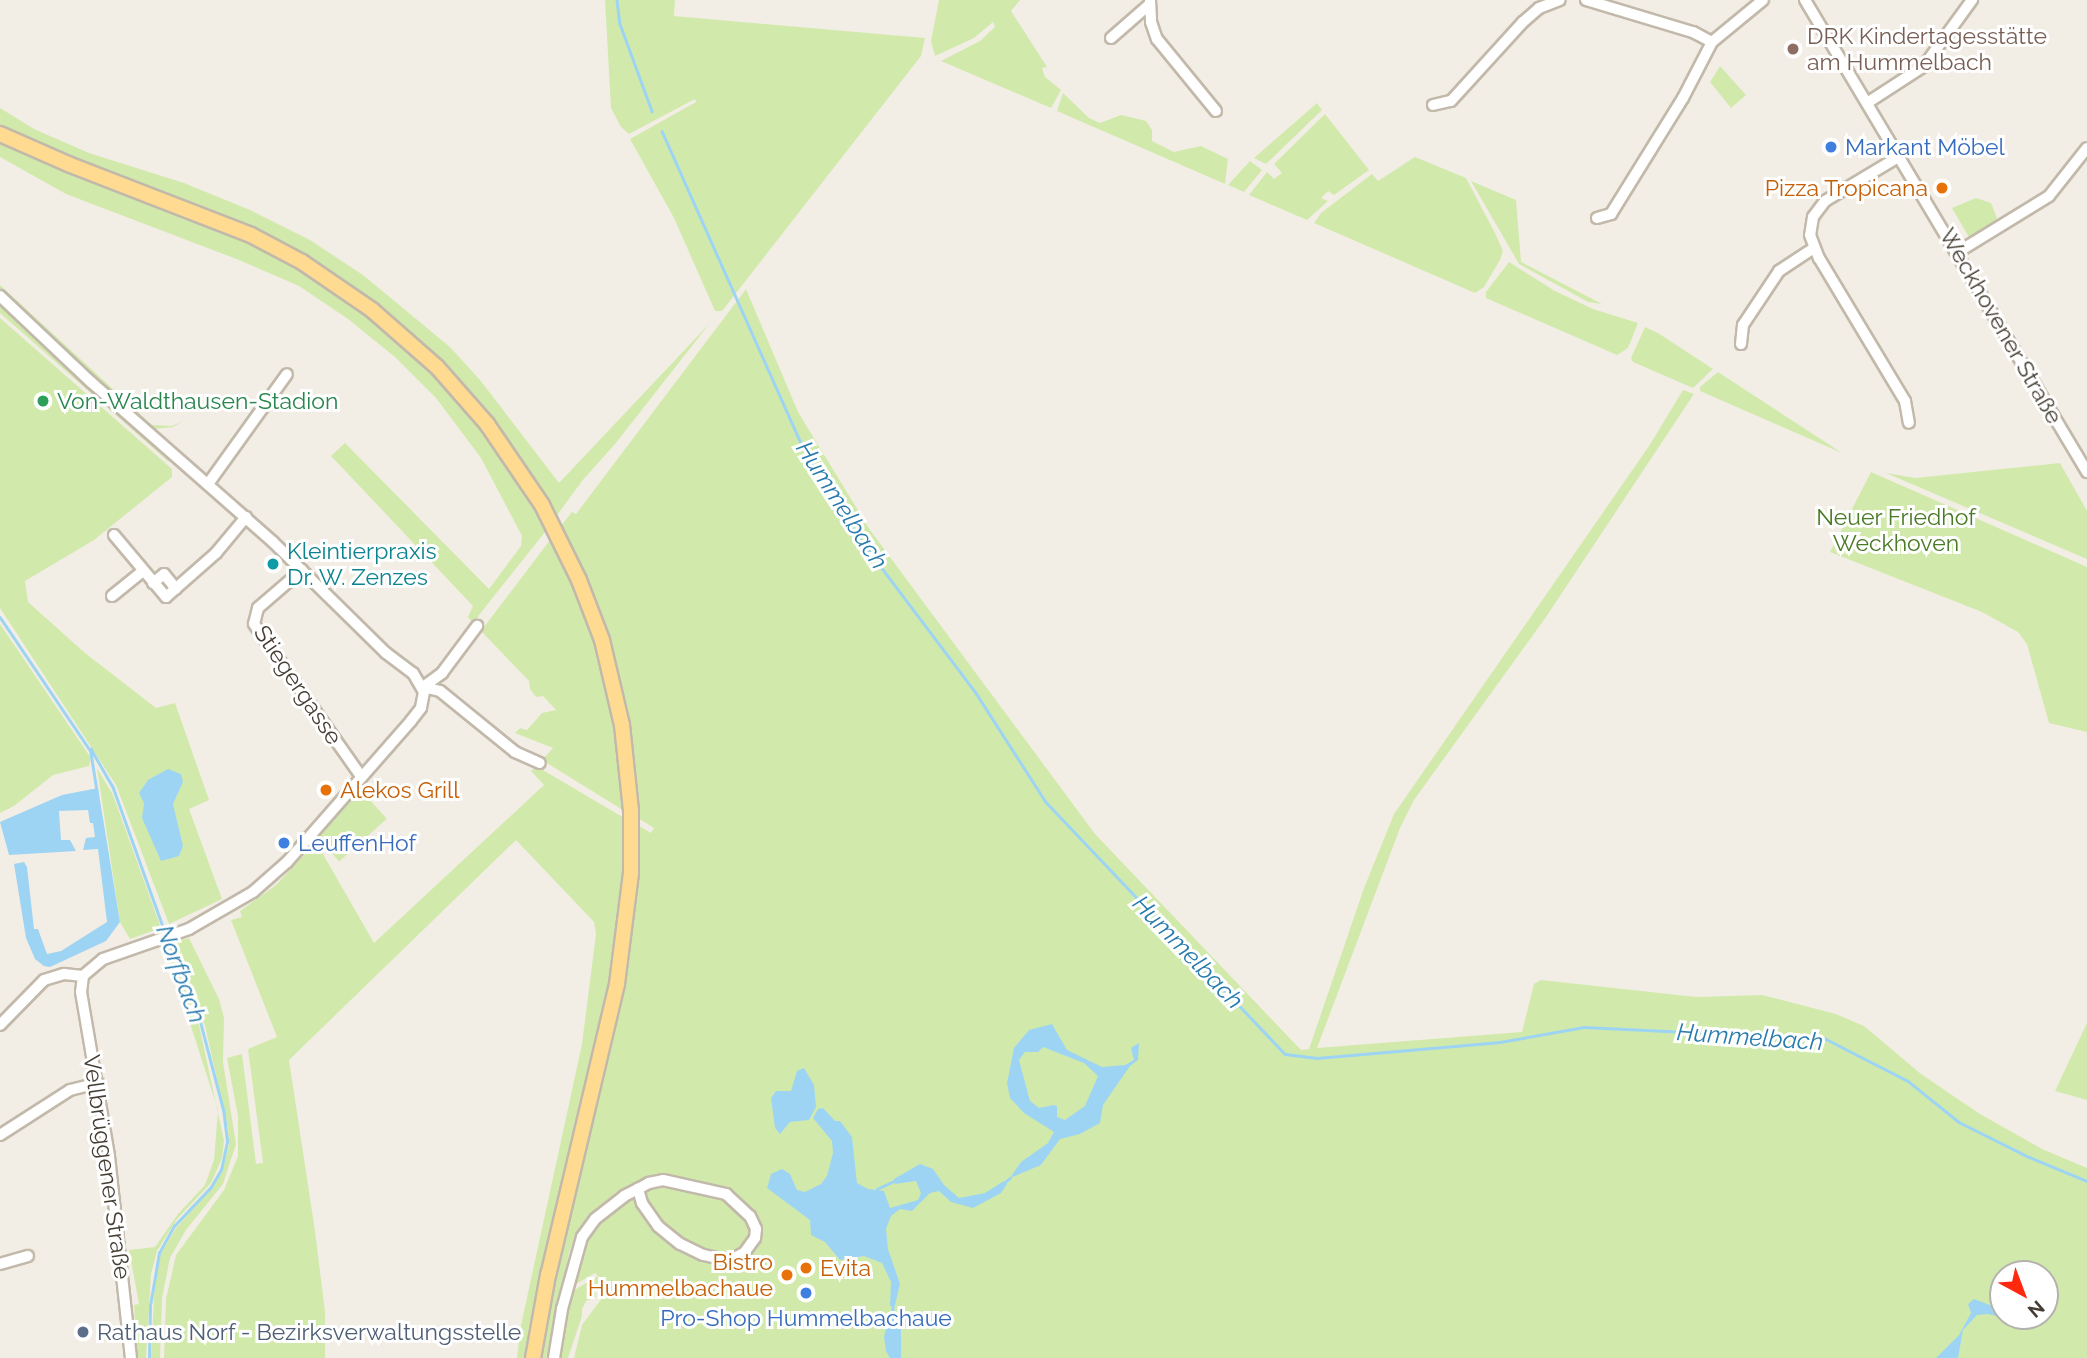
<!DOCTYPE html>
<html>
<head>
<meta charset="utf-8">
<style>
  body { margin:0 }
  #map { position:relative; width:2087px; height:1358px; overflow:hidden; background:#f3eee5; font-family:Raleway,sans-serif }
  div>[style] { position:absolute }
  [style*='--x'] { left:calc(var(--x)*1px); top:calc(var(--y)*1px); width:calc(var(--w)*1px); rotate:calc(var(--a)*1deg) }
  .green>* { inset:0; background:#d1eaac; transform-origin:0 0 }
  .water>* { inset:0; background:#9ed4f3 }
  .stream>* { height:2.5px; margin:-1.25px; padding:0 1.25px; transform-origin:1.25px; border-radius:1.25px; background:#9ed4f3 }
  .roads { filter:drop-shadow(2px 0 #c2b9aa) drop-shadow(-2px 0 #c2b9aa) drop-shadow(0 2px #c2b9aa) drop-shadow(0 -2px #c2b9aa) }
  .minor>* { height:10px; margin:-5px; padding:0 5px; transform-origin:5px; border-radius:5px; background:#fff }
  .major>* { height:14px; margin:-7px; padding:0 7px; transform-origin:7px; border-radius:7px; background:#ffdb92 }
  .dots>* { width:19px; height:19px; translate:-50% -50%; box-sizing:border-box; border:4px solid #fff; border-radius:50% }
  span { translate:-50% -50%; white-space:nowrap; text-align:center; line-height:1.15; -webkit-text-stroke:6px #fff; paint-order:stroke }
  .education-label { font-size:23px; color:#785e54 }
  .left { translate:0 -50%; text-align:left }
  .shop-label { font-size:23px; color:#366cbe }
  .food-label { font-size:23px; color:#c56008 }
  .right { translate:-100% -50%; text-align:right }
  .street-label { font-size:23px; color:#463e34 }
  .leisure-label { font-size:23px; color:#27864d }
  .park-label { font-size:23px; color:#497a25 }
  .culture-label { font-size:23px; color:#0d838f }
  .service-label { font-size:23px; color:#4e5e75 }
  .water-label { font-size:24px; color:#287bae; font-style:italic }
  .north { position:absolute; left:1989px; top:1260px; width:70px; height:70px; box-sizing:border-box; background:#fff; border:2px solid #b5b2ae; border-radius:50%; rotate:139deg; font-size:19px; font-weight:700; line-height:28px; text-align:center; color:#463e34 }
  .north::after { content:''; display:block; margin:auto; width:24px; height:32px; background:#ff2910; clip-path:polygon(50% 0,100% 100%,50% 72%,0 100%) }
</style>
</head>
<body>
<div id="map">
  <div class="green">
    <i style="clip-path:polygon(605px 0,675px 0,674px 16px,925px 38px,921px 56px,722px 311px,715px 311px,674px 218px,630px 139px,696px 102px,695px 99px,629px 134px,621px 127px,611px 108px)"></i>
    <i style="clip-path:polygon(939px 0,1020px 0,1011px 11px,1047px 67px,1042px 68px,1045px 77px,1061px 90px,1051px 108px,941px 61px,980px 41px,995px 27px,993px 22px,974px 38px,935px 56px,931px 41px)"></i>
    <i style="clip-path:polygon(1720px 66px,1746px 95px,1731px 108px,1710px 82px)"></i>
    <i style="clip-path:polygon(1063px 93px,1089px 118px,1100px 123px,1121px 115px,1146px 121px,1152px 130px,1152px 141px,1174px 152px,1201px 146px,1228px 159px,1225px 184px,1057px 111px)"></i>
    <i style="clip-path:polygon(1317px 103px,1322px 110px,1266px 164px,1254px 158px)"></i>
    <i style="clip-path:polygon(0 108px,34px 129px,89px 153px,184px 183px,250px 210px,310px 240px,363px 275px,450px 347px,480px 380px,559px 483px,710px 323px,615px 444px,582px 481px,555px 518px,500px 433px,446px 369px,233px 221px,19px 137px,0 125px)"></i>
    <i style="clip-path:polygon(1325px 114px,1369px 170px,1334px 195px,1328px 191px,1321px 198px,1328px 201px,1307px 220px,1249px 195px,1267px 172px,1274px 179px,1282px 173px,1274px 164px)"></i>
    <i style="clip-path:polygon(0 141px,155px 201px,276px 253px,353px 301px,415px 352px,479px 421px,549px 527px,479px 615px,475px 625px,468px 617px,473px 606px,331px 456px,345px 443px,489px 589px,521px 546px,522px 536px,481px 458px,436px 398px,395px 357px,348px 319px,299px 286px,239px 260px,66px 194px,0 157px)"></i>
    <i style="clip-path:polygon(1415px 157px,1466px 178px,1495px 233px,1503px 251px,1500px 260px,1484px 287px,1475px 293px,1314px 223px,1321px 213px,1372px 174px,1378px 181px)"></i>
    <i style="clip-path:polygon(1250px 161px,1262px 170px,1244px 192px,1228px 185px)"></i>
    <i style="clip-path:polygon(1471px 181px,1516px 200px,1521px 262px,1602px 304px,1588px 302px,1519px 264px)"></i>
    <i style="clip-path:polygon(1976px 198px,1991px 203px,1997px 218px,1994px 224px,1970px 239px,1952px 208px)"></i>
    <i style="clip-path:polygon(1509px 262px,1555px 291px,1593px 309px,1638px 323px,1628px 348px,1617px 355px,1486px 298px,1486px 292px)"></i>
    <i style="clip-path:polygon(0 285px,152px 425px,172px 426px,183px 421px,173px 427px,152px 429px,55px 343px,0 290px)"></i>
    <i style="clip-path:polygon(evenodd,746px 289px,798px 412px,870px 530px,1095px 834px,1301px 1050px,1309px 1049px,1364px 888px,1394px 814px,1649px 446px,1683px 390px,1694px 394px,1546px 617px,1414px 800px,1400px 828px,1317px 1048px,1522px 1032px,1534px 984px,1541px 980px,1696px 997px,1762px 995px,1836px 1014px,1864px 1026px,1921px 1074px,1980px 1114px,2042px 1149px,2087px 1168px,2087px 1358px,574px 1358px,582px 1325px,611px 1286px,605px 1278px,595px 1290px,596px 1297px,586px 1301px,582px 1309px,582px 1316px,568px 1358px,558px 1358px,562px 1352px,559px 1343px,564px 1337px,562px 1335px,571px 1292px,598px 1276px,595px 1273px,576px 1284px,584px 1256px,580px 1253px,588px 1220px,576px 1232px,569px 1253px,548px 1358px,539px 1358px,546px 1311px,613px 1032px,636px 824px,651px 833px,654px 828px,636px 817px,629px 737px,560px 527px,572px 512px,576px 514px,746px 289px,2003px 1274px,2045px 1274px,2045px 1316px,2003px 1316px,2003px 1274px)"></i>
    <i style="clip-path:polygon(0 301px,172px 459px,169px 462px,0 313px)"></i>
    <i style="clip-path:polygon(0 318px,172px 469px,172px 477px,94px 540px,25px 581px,28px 602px,85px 653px,156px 708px,175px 703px,209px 800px,189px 809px,222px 899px,169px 924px,116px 785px,0 608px)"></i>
    <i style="clip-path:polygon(1645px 327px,1658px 333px,1713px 369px,1693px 388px,1633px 362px,1631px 358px)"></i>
    <i style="clip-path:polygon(1718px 372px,1842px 453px,1700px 391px,1700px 387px)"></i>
    <i style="clip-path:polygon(2060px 463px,2087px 511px,2087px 559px,1886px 473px,1915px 478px)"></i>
    <i style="clip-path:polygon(1871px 472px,2087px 567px,2087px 732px,2049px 723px,2027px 644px,2018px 632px,1982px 612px,1830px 552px)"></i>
    <i style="clip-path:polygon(553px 536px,591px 625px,612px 700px,626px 812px,542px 760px,553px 748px,515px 733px,520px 728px,527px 730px,542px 713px,556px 710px,543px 696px,536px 697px,530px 689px,529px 681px,481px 631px)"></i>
    <i style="clip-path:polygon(0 624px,91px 758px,89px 766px,53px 775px,14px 806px,0 813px)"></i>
    <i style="clip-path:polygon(536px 766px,626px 819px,625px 878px,614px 976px,528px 1358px,517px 1358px,520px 1330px,582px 1044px,596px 934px,594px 922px,516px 840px,289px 1060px,315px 1231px,325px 1312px,325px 1358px,164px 1358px,166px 1299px,176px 1255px,224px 1190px,238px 1156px,238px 1116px,227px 1058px,242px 1054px,256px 1164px,263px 1163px,248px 1049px,277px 1037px,231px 920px,242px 917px,240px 911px,276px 885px,316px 842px,374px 943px,544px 785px,531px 771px)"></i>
    <i style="clip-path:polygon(97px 768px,113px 795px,161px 928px,130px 939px,120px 922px)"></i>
    <i style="left:360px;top:789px;width:40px;height:64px;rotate:48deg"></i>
    <i style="clip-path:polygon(189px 938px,219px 999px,224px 1018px,223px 1062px,236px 1144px,223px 1184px,186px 1230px,170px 1258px,162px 1298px,160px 1358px,151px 1358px,155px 1278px,160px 1255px,176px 1228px,214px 1185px,224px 1165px,229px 1145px,228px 1129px,205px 1026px,172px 943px)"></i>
    <i style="clip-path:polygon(168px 945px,199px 1025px,224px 1141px,222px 1158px,211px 1183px,177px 1219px,157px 1251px,151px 1274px,146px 1358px,137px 1358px,134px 1305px,139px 1304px,129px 1250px,155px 1247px,178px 1214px,205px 1185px,214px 1160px,218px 1110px,165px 946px)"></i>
    <i style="clip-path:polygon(2087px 1023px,2087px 1100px,2055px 1091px)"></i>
  </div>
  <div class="water">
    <i style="clip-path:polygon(168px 769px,181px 774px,183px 782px,173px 804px,183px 846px,179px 856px,161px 861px,142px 818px,144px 803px,139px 793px,148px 780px)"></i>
    <i style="clip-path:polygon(98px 788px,120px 922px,106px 941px,50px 967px,44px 966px,35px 959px,26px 938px,14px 864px,24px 862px,27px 867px,34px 929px,38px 929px,47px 954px,61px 951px,107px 922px,98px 849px,83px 850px,86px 838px,95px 837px,93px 823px,90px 823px,88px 810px,59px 811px,61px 840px,70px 840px,76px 851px,9px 855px,0 822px,62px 795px)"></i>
    <i style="clip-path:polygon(evenodd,1052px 1024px,1067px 1050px,1102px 1067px,1125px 1065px,1134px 1060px,1131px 1048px,1139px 1043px,1138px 1060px,1130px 1066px,1103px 1105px,1100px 1123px,1080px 1134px,1060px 1139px,1041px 1165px,1010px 1178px,1021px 1162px,1048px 1143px,1054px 1132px,1024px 1113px,1010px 1098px,1007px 1083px,1014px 1048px,1029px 1030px,1052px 1024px,1043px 1047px,1084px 1063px,1098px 1076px,1085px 1106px,1065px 1120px,1057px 1117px,1057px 1106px,1054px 1105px,1039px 1108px,1030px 1101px,1019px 1060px,1025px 1052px,1038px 1052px,1043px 1047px)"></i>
    <i style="clip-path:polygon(804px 1068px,814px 1085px,816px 1107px,809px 1120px,790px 1122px,780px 1134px,775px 1128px,771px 1098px,776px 1091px,791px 1091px,797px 1071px)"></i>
    <i style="clip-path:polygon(823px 1108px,835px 1121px,840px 1121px,852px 1137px,857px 1183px,868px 1189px,884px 1191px,890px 1208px,918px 1200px,921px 1193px,916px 1181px,895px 1184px,894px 1179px,920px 1164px,933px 1169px,944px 1185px,959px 1198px,985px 1193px,1004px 1181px,1007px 1184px,1001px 1193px,973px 1208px,951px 1202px,939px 1191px,930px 1193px,912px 1211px,900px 1209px,891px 1216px,886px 1229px,888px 1249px,900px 1284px,895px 1305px,890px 1306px,891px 1282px,882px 1263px,864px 1256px,840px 1260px,825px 1242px,811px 1235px,810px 1220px,767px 1188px,771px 1174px,782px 1169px,790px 1174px,797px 1190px,805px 1192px,821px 1184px,827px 1176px,833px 1153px,832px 1141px,813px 1118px,818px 1109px)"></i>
    <i style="clip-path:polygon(1974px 1299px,2003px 1310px,2003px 1316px,2013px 1316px,2016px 1321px,1988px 1314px,1977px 1315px,1963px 1330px,1958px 1358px,1936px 1358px,1959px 1335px,1971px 1313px,1968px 1304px)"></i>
    <i style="clip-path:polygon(890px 1312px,895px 1312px,894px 1320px,901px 1326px,901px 1358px,890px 1358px,886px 1351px,884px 1337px)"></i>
  </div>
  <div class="stream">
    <i style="--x:617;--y:0;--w:24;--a:83"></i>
    <i style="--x:620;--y:24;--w:93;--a:69.8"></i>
    <i style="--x:662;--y:131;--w:345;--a:66"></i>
    <i style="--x:802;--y:446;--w:100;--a:58.5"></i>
    <i style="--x:854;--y:531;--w:203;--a:53"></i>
    <i style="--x:976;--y:693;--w:130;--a:57.3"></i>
    <i style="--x:1046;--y:802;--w:347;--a:46.5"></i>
    <i style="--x:1285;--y:1054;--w:32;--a:7"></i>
    <i style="--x:1317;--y:1058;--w:184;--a:-5"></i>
    <i style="--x:1500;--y:1042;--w:85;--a:-10.1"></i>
    <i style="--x:1584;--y:1027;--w:242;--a:2.8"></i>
    <i style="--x:1826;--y:1039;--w:92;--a:27.1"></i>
    <i style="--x:1908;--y:1081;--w:65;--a:38.8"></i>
    <i style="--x:1959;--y:1122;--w:78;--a:26.6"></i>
    <i style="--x:2029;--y:1157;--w:63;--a:22.5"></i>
    <i style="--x:0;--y:617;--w:164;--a:55.9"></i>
    <i style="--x:92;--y:753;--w:4;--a:-104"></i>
    <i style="--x:91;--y:749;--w:44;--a:59.9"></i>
    <i style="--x:113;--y:787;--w:154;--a:70.3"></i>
    <i style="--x:91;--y:753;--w:39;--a:81"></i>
    <i style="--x:1005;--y:1182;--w:6;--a:-39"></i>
    <i style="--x:877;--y:1189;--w:19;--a:-25"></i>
    <i style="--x:893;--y:1305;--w:8;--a:90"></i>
    <i style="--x:149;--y:1358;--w:52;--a:-88.9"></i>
    <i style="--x:150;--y:1306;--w:54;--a:-80.4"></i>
    <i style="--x:159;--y:1253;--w:31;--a:-61"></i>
    <i style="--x:174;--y:1226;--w:54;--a:-46.5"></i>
    <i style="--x:211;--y:1187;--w:20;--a:-60"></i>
    <i style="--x:221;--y:1170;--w:30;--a:-78"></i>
    <i style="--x:227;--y:1141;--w:31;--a:-97"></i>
    <i style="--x:223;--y:1110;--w:107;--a:-104.6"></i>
    <i style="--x:196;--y:1006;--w:74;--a:-113.1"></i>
  </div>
  <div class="roads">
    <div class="minor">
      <i style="--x:1150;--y:0;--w:22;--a:87"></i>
      <i style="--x:1151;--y:22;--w:18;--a:71"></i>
      <i style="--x:1157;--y:39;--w:93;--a:50.7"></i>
      <i style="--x:1586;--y:0;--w:112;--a:16.7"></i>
      <i style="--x:1693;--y:32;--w:21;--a:28"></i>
      <i style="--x:1805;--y:0;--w:550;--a:59.14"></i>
      <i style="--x:1111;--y:38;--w:52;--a:-41.1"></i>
      <i style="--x:1867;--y:103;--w:68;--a:-33"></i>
      <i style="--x:1924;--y:66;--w:82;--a:-54"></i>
      <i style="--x:1433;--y:105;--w:18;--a:-13"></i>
      <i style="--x:1451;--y:101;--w:107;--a:-47.7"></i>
      <i style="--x:1523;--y:22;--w:21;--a:-41"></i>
      <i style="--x:1539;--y:8;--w:22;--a:-21"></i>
      <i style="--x:1900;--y:156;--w:87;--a:149"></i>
      <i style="--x:1825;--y:201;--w:20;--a:127"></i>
      <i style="--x:1813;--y:217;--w:18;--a:99"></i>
      <i style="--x:1810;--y:235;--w:25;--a:69"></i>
      <i style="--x:1819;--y:258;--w:167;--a:59"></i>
      <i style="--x:1905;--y:401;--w:22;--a:80"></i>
      <i style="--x:1597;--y:218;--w:15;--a:-16"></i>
      <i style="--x:1611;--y:214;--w:137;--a:-58.2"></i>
      <i style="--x:1683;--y:98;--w:63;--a:-62.6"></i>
      <i style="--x:1712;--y:42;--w:66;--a:-39.5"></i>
      <i style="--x:1958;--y:252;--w:107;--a:-31.6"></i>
      <i style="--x:2049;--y:196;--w:61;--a:-51.6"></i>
      <i style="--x:0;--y:296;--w:125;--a:43.4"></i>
      <i style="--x:91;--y:382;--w:242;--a:41.3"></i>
      <i style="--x:273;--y:542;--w:158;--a:44.5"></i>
      <i style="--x:386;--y:653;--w:34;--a:37"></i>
      <i style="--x:413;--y:673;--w:22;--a:60"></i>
      <i style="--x:424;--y:692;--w:16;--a:101"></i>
      <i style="--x:421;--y:708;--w:16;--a:128"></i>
      <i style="--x:411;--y:721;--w:188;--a:131.3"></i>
      <i style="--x:287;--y:862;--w:45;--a:138.6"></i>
      <i style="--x:253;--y:892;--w:74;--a:150"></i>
      <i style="--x:189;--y:929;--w:91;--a:160.8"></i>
      <i style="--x:103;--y:959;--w:26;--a:140"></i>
      <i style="--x:1741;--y:344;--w:19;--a:-84"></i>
      <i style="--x:1743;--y:325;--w:65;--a:-56.3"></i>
      <i style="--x:1779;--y:271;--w:42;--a:-33.3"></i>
      <i style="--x:208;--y:484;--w:135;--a:-54.3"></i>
      <i style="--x:114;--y:535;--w:81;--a:50"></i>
      <i style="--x:166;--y:597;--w:67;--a:-41.3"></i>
      <i style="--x:216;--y:553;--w:47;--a:-50.2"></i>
      <i style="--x:302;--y:570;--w:58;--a:139.2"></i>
      <i style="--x:258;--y:608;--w:16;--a:104"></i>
      <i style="--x:254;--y:624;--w:184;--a:54.9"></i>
      <i style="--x:153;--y:583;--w:14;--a:-39"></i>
      <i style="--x:164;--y:574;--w:19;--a:51"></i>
      <i style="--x:112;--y:596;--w:40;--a:-39"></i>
      <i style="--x:423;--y:687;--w:17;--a:13"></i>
      <i style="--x:440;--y:691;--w:97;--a:39.1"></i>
      <i style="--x:515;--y:752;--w:27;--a:24"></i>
      <i style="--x:423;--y:687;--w:24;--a:-36"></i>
      <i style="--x:442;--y:673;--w:59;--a:-53.3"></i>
      <i style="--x:83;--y:976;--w:16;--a:97"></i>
      <i style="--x:81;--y:992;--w:166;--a:80.3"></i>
      <i style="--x:109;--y:1156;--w:203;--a:83.8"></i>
      <i style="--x:0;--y:1025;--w:63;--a:-45.6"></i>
      <i style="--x:44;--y:980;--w:21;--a:-17"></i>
      <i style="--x:64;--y:974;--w:19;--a:6"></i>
      <i style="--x:0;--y:1135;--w:83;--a:-32.7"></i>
      <i style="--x:70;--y:1090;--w:29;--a:-14"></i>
      <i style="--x:0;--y:1264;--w:29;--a:-16"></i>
      <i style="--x:554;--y:1358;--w:50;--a:-80.7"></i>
      <i style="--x:562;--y:1309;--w:75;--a:-74.5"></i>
      <i style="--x:582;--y:1237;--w:22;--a:-54"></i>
      <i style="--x:595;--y:1219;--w:37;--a:-38"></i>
      <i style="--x:624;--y:1196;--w:16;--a:-27"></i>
      <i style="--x:638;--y:1189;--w:13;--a:-29"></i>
      <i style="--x:649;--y:1183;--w:14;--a:-12"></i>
      <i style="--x:663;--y:1180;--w:65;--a:12.5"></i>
      <i style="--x:726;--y:1194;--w:33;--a:43"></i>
      <i style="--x:750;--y:1216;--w:14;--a:65"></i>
      <i style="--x:756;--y:1229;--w:9;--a:96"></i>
      <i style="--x:755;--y:1238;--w:19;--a:126"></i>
      <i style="--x:744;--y:1253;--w:11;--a:153"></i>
      <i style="--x:734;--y:1258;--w:13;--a:176"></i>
      <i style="--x:721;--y:1259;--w:18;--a:-167"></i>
      <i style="--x:703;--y:1255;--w:25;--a:-154"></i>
      <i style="--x:680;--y:1244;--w:28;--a:-141"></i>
      <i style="--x:658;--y:1226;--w:28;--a:-125"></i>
      <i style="--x:642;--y:1203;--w:15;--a:-106"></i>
    </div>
    <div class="major">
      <i style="--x:0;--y:134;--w:74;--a:23.8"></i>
      <i style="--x:68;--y:164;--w:196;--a:21.2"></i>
      <i style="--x:251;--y:235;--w:58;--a:27.9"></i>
      <i style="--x:302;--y:262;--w:85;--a:34.4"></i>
      <i style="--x:372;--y:310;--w:86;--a:41.2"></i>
      <i style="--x:437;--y:367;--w:76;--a:48.7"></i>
      <i style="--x:487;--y:424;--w:98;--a:55.8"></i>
      <i style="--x:542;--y:505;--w:84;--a:63.7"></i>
      <i style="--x:579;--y:580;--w:64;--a:69"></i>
      <i style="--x:602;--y:640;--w:87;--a:76.8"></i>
      <i style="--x:622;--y:725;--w:86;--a:84"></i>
      <i style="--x:631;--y:811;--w:62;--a:90"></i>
      <i style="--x:631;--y:873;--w:112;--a:97.2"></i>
      <i style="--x:617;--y:984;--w:299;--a:103.3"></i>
      <i style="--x:548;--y:1275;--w:84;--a:100.2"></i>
    </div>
  </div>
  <div class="dots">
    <i style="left:1793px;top:49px;background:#8d6e63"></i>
    <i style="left:1831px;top:147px;background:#3f7fe0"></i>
    <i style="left:1942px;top:188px;background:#e8710a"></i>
    <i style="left:43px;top:401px;background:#2e9e5b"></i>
    <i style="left:273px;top:564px;background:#0f9aa8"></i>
    <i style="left:326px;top:790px;background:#e8710a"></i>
    <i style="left:284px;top:843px;background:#3f7fe0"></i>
    <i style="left:806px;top:1268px;background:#e8710a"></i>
    <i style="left:787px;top:1275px;background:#e8710a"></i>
    <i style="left:806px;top:1293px;background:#3f7fe0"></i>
    <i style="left:83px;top:1332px;background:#5c6f8a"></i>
  </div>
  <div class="education-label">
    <span class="left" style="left:1807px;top:49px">DRK Kindertagesstätte<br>am Hummelbach</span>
  </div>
  <div class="shop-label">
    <span class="left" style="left:1845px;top:147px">Markant Möbel</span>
    <span class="left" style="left:298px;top:843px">LeuffenHof</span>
    <span style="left:806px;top:1318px">Pro-Shop Hummelbachaue</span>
  </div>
  <div class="food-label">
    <span class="right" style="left:1928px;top:188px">Pizza Tropicana</span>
    <span class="left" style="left:340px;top:790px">Alekos Grill</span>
    <span class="right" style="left:773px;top:1275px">Bistro<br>Hummelbachaue</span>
    <span class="left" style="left:820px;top:1268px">Evita</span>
  </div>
  <div class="street-label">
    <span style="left:2001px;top:326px;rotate:60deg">Weckhovener Straße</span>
    <span style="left:298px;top:685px;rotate:56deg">Stiegergasse</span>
    <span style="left:107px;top:1167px;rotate:82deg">Vellbrüggener Straße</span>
  </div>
  <div class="leisure-label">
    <span class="left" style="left:57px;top:401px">Von-Waldthausen-Stadion</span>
  </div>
  <div class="park-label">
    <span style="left:1896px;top:530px">Neuer Friedhof<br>Weckhoven</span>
  </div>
  <div class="culture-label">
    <span class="left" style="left:287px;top:564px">Kleintierpraxis<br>Dr. W. Zenzes</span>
  </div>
  <div class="service-label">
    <span class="left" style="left:97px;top:1332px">Rathaus Norf - Bezirksverwaltungsstelle</span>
  </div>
  <div class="water-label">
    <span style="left:842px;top:505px;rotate:57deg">Hummelbach</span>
    <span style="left:1188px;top:952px;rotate:46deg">Hummelbach</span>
    <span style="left:181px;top:974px;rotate:70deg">Norfbach</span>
    <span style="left:1750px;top:1037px;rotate:4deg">Hummelbach</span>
  </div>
  <div class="north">N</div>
</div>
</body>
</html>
